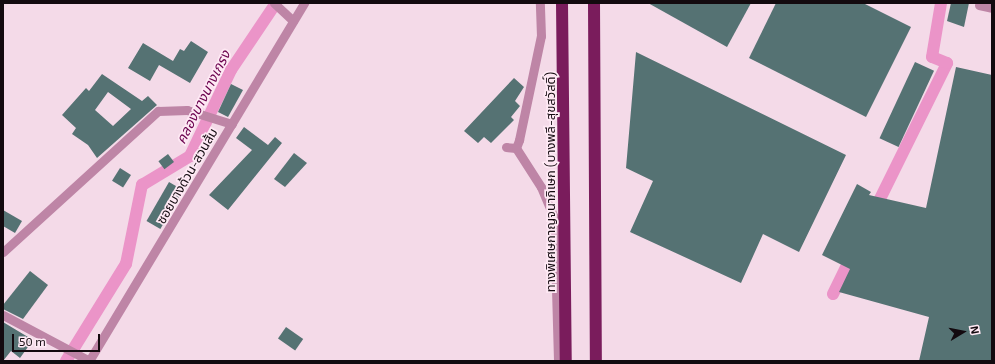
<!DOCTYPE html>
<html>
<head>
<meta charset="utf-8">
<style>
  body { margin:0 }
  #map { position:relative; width:995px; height:364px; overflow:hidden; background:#f4dae8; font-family:"Exo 2","Noto Sans Thai",sans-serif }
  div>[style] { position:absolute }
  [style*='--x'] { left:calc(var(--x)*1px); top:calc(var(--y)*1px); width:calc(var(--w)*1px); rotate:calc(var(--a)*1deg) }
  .canal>* { height:12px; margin:-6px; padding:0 6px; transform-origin:6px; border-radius:6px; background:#eb94c8 }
  .building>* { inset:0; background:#557273; transform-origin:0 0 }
  .minor>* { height:9px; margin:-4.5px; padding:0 4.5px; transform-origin:4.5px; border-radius:4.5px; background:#be85a6 }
  .motorway>* { height:12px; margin:-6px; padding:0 6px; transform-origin:6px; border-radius:6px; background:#7a1c5c }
  span { translate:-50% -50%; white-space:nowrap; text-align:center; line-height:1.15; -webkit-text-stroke:3.5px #fee9f4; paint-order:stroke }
  .street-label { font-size:13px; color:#130a0f }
  .water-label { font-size:14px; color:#6a004d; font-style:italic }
  .frame { position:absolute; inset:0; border:4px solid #130a0f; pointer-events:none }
  .north { position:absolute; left:943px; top:312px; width:40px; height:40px; -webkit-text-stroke:3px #fee9f4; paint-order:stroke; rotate:80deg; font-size:11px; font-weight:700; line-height:16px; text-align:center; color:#130a0f }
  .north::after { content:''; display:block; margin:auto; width:14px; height:18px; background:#130a0f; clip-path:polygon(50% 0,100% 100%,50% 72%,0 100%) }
  .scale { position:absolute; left:12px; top:334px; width:88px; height:18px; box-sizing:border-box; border:2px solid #130a0f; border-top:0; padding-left:5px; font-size:12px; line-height:14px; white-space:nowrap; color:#130a0f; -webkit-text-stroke:3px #fee9f4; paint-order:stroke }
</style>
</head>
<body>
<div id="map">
  <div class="canal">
    <i style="--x:874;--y:211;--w:165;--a:-63.7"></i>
    <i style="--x:947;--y:63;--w:16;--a:-158"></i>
    <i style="--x:932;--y:57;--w:55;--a:-80.5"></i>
    <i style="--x:833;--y:294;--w:46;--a:-64"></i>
    <i style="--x:66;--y:361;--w:114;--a:-58.3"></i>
    <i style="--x:126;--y:264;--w:81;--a:-78.6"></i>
    <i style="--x:142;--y:185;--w:56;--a:-31.1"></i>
    <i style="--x:190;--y:156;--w:95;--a:-64.5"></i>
    <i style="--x:231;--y:70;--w:81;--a:-56.1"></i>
  </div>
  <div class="building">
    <i style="clip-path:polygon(648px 3px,751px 3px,727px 47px)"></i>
    <i style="clip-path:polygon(776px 3px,863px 3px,911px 27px,866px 117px,749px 58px)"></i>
    <i style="clip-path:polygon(951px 3px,969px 3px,964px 27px,947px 21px)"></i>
    <i style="clip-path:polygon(191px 41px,208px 52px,190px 83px,159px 65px,150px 81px,128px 68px,143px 43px,173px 61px,180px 49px,184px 51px)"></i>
    <i style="clip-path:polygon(636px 52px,846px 155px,799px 252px,763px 234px,741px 283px,630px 232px,653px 181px,626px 168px)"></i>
    <i style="left:915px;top:62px;width:21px;height:84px;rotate:25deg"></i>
    <i style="clip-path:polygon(956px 67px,992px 75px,992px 361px,919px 361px,929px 317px,839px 292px,850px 269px,822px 255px,857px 184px,871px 192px,869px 195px,926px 208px)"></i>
    <i style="clip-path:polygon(evenodd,102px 74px,142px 101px,148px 96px,157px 105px,97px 158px,88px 145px,72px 134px,76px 128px,62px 115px,86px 88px,89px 91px,102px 74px,108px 92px,131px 109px,113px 126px,95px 110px,108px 92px)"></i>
    <i style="clip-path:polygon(514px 78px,524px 87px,515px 101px,520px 106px,511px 117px,514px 120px,491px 143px,484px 137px,478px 143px,464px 131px)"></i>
    <i style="clip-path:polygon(231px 84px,243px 90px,228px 117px,218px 112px)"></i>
    <i style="clip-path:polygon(244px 127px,268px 145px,275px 137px,282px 143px,228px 210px,209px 195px,252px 150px,236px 138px)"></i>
    <i style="clip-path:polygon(294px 153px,307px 163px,285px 187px,274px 179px)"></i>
    <i style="left:168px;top:154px;width:10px;height:12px;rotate:53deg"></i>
    <i style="left:120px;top:168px;width:13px;height:15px;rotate:32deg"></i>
    <i style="left:169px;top:182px;width:16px;height:45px;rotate:30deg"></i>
    <i style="clip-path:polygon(3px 210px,22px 221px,15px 233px,3px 226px)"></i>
    <i style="clip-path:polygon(30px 271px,48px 285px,23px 319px,3px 309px,3px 305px)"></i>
    <i style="clip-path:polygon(3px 322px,33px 340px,20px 358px,11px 351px,3px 361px)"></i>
    <i style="left:286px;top:327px;width:21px;height:14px;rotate:35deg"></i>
  </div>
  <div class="minor">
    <i style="--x:274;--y:3;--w:26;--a:43"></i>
    <i style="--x:979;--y:5;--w:13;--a:13"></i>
    <i style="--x:506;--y:147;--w:10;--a:6"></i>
    <i style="--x:516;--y:148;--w:9;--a:-69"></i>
    <i style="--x:519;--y:140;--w:106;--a:-78.1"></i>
    <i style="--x:541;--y:36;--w:33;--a:-92"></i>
    <i style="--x:516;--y:148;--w:46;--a:57.3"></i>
    <i style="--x:541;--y:187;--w:33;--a:67"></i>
    <i style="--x:554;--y:217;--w:144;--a:88.4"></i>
    <i style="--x:3;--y:252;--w:210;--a:-42.3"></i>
    <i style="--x:158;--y:111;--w:29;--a:-2"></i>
    <i style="--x:187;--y:110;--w:47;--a:17.3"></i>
    <i style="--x:3;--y:315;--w:98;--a:27.9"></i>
    <i style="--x:89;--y:361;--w:418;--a:-59"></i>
  </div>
  <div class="motorway">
    <i style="--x:562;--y:3;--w:358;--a:89.4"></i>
    <i style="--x:594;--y:3;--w:358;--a:89.7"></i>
  </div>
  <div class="street-label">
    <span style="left:187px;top:176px;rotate:-60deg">ซอยบางด้วน-สวนส้ม</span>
    <span style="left:550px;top:182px;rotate:-90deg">ทางพิเศษกาญจนาภิเษก (บางพลี-สุขสวัสดิ์)</span>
  </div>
  <div class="water-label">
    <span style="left:203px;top:97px;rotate:-63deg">คลองบางนางเกรง</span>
  </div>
  <div class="frame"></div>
  <div class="north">N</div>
  <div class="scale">50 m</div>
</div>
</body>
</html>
